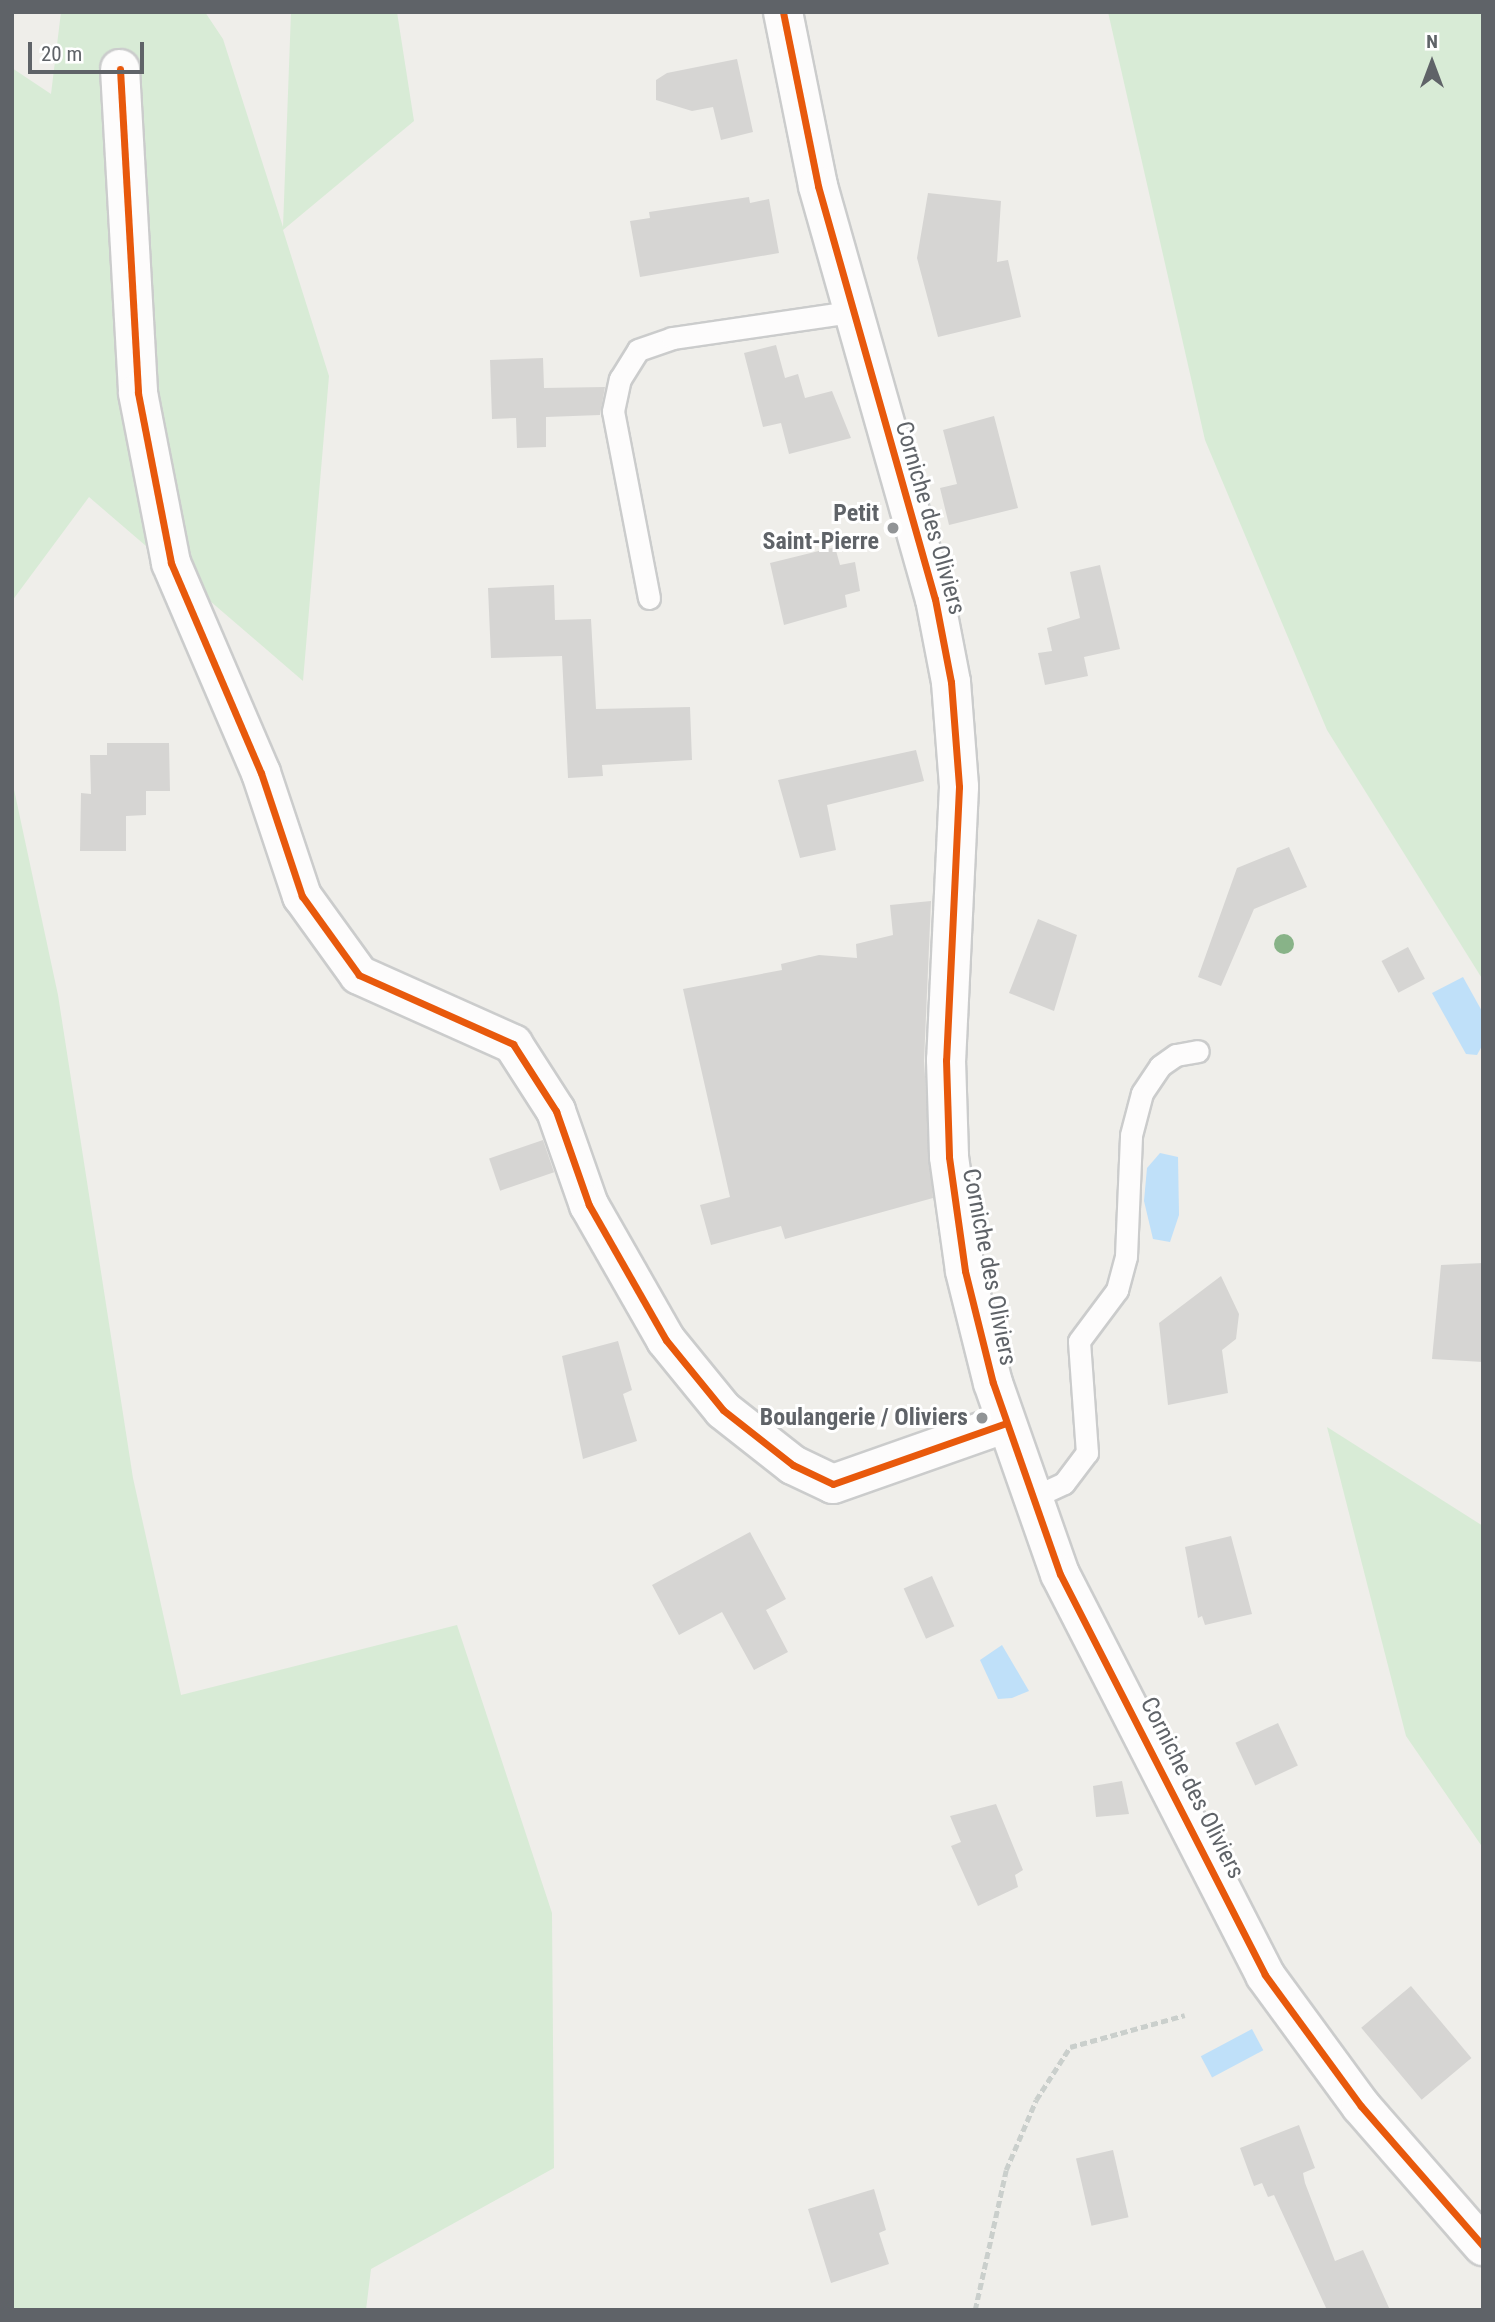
<!DOCTYPE html>
<html>
<head>
<meta charset="utf-8">
<style>
  body { margin:0 }
  #map { position:relative; width:1495px; height:2322px; overflow:hidden; background:#efeeea; font-family:"Roboto Condensed",sans-serif }
  div>[style] { position:absolute }
  [style*='--x'] { left:calc(var(--x)*1px); top:calc(var(--y)*1px); width:calc(var(--w)*1px); rotate:calc(var(--a)*1deg) }
  .green>* { inset:0; background:#d8ebd6 }
  .water>* { inset:0; background:#bfe0f9; transform-origin:0 0 }
  .building>* { inset:0; background:#d6d5d3; transform-origin:0 0 }
  .path>* { height:4.5px; margin-top:-2.25px; transform-origin:0; background:repeating-linear-gradient(90deg,#cacfcc 0 7px,transparent 0 10.5px) }
  .roads { filter:drop-shadow(2px 0 #cbcccc) drop-shadow(-2px 0 #cbcccc) drop-shadow(0 2px #cbcccc) drop-shadow(0 -2px #cbcccc) }
  .lane>* { height:21px; margin:-10.5px; padding:0 10.5px; transform-origin:10.5px; border-radius:10.5px; background:#fdfcfc }
  .street>* { height:38px; margin:-19px; padding:0 19px; transform-origin:19px; border-radius:19px; background:#fdfcfc }
  .secondary>* { height:38px; margin:-19px; padding:0 19px; transform-origin:19px; border-radius:19px; background:#fdfcfc }
  .cycleway>* { height:7px; margin:-3.5px; padding:0 3.5px; transform-origin:3.5px; border-radius:3.5px; background:#e8590c }
  .trees>* { width:20px; height:20px; margin:-10px; border-radius:50%; background:#88b388 }
  .dots>* { width:19px; height:19px; translate:-50% -50%; box-sizing:border-box; border:4px solid #fff; border-radius:50% }
  span { translate:-50% -50%; white-space:nowrap; text-align:center; line-height:1.15; -webkit-text-stroke:6px #fff; paint-order:stroke }
  .poi-label { font-size:24px; color:#5f6368; font-weight:700 }
  .right { translate:-100% -50%; text-align:right }
  .street-label { font-size:24px; color:#5f6368 }
  .frame { position:absolute; inset:0; border:14px solid #5f6368; pointer-events:none }
  .north { position:absolute; left:1397px; top:28px; width:70px; height:70px; -webkit-text-stroke:5px #fff; paint-order:stroke; rotate:0deg; font-size:19px; font-weight:700; line-height:28px; text-align:center; color:#5f6368 }
  .north::after { content:''; display:block; margin:auto; width:24px; height:32px; background:#5f6368; clip-path:polygon(50% 0,100% 100%,50% 72%,0 100%) }
  .scale { position:absolute; left:28px; top:42px; width:116px; height:32px; box-sizing:border-box; border:4px solid #5f6368; border-top:0; padding-left:9px; font-size:21px; line-height:24px; white-space:nowrap; color:#5f6368; -webkit-text-stroke:5px #fff; paint-order:stroke }
</style>
</head>
<body>
<div id="map">
  <div class="green">
    <i style="clip-path:polygon(61px 12px,205px 12px,223px 39px,283px 227px,291px 12px,397px 12px,414px 121px,283px 230px,329px 376px,303px 681px,89px 497px,12px 601px,12px 68px,51px 94px)"></i>
    <i style="clip-path:polygon(1108px 12px,1483px 12px,1483px 980px,1327px 730px,1205px 440px)"></i>
    <i style="clip-path:polygon(12px 780px,58px 995px,133px 1478px,181px 1695px,457px 1625px,552px 1913px,554px 2168px,371px 2269px,366px 2310px,12px 2310px)"></i>
    <i style="clip-path:polygon(1327px 1427px,1483px 1526px,1483px 1848px,1406px 1736px)"></i>
  </div>
  <div class="water">
    <i style="clip-path:polygon(1463px 977px,1483px 1013px,1483px 1044px,1477px 1055px,1466px 1054px,1432px 993px)"></i>
    <i style="clip-path:polygon(1160px 1153px,1178px 1157px,1179px 1215px,1170px 1242px,1153px 1239px,1144px 1201px,1147px 1168px)"></i>
    <i style="clip-path:polygon(1002px 1645px,1029px 1691px,1012px 1698px,998px 1699px,980px 1660px)"></i>
    <i style="left:1252px;top:2029px;width:24px;height:58px;rotate:62deg"></i>
  </div>
  <div class="building">
    <i style="clip-path:polygon(737px 59px,753px 132px,721px 140px,713px 107px,692px 111px,656px 100px,656px 80px,667px 73px)"></i>
    <i style="clip-path:polygon(928px 193px,1001px 201px,997px 262px,1008px 260px,1021px 317px,938px 337px,917px 258px)"></i>
    <i style="clip-path:polygon(749px 197px,750px 203px,769px 199px,779px 253px,640px 277px,630px 221px,650px 218px,649px 212px)"></i>
    <i style="clip-path:polygon(776px 345px,785px 378px,798px 374px,805px 398px,832px 391px,851px 438px,789px 454px,781px 423px,763px 427px,744px 353px)"></i>
    <i style="clip-path:polygon(543px 358px,544px 388px,605px 387px,600px 415px,546px 417px,546px 447px,517px 448px,516px 418px,492px 419px,490px 360px)"></i>
    <i style="clip-path:polygon(994px 416px,1018px 508px,949px 525px,940px 488px,957px 484px,943px 430px)"></i>
    <i style="clip-path:polygon(835px 547px,840px 565px,855px 562px,860px 591px,845px 595px,847px 607px,784px 625px,770px 563px)"></i>
    <i style="clip-path:polygon(1100px 565px,1120px 649px,1084px 657px,1088px 676px,1045px 685px,1038px 653px,1052px 651px,1047px 628px,1080px 618px,1070px 572px)"></i>
    <i style="clip-path:polygon(554px 585px,555px 620px,591px 619px,596px 709px,690px 707px,692px 760px,602px 765px,603px 776px,568px 778px,562px 656px,491px 658px,488px 588px)"></i>
    <i style="clip-path:polygon(107px 743px,169px 743px,170px 791px,146px 791px,146px 815px,126px 816px,126px 851px,80px 851px,81px 793px,91px 794px,90px 755px,107px 755px)"></i>
    <i style="clip-path:polygon(916px 750px,924px 781px,827px 805px,836px 850px,800px 858px,778px 780px)"></i>
    <i style="clip-path:polygon(1289px 847px,1307px 887px,1254px 909px,1221px 986px,1198px 977px,1237px 868px)"></i>
    <i style="clip-path:polygon(931px 901px,924px 1061px,933px 1198px,785px 1239px,781px 1226px,711px 1245px,700px 1205px,730px 1197px,683px 989px,782px 970px,781px 964px,819px 955px,857px 958px,856px 944px,893px 935px,890px 905px)"></i>
    <i style="clip-path:polygon(1038px 919px,1077px 935px,1054px 1011px,1009px 993px)"></i>
    <i style="left:1408px;top:947px;width:36px;height:30px;rotate:62deg"></i>
    <i style="left:543px;top:1140px;width:34px;height:57px;rotate:71deg"></i>
    <i style="clip-path:polygon(1483px 1263px,1483px 1362px,1432px 1359px,1441px 1265px)"></i>
    <i style="clip-path:polygon(1221px 1276px,1239px 1314px,1236px 1339px,1222px 1350px,1228px 1393px,1168px 1405px,1159px 1323px)"></i>
    <i style="clip-path:polygon(618px 1341px,632px 1390px,623px 1394px,637px 1441px,583px 1459px,562px 1356px)"></i>
    <i style="clip-path:polygon(750px 1532px,786px 1599px,766px 1610px,788px 1652px,754px 1670px,722px 1612px,679px 1635px,652px 1585px)"></i>
    <i style="clip-path:polygon(1231px 1536px,1252px 1614px,1205px 1625px,1202px 1616px,1198px 1618px,1185px 1547px)"></i>
    <i style="left:932px;top:1576px;width:55px;height:31px;rotate:66deg"></i>
    <i style="left:1278px;top:1723px;width:47px;height:47px;rotate:65deg"></i>
    <i style="clip-path:polygon(1122px 1781px,1129px 1814px,1096px 1817px,1093px 1786px)"></i>
    <i style="clip-path:polygon(996px 1804px,1023px 1870px,1015px 1875px,1018px 1887px,978px 1906px,951px 1846px,961px 1842px,950px 1816px)"></i>
    <i style="left:1411px;top:1986px;width:94px;height:65px;rotate:50deg"></i>
    <i style="clip-path:polygon(1299px 2125px,1315px 2168px,1303px 2173px,1305px 2183px,1335px 2261px,1363px 2250px,1390px 2310px,1327px 2310px,1274px 2195px,1268px 2197px,1262px 2183px,1254px 2186px,1240px 2148px)"></i>
    <i style="left:1113px;top:2150px;width:69px;height:38px;rotate:77deg"></i>
    <i style="clip-path:polygon(874px 2189px,886px 2230px,879px 2233px,889px 2264px,831px 2283px,808px 2209px)"></i>
  </div>
  <div class="path">
    <i style="--x:975;--y:2310;--w:143;--a:-77.5"></i>
    <i style="--x:1006;--y:2170;--w:76;--a:-66.8"></i>
    <i style="--x:1036;--y:2100;--w:63;--a:-57.3"></i>
    <i style="--x:1070;--y:2047;--w:119;--a:-15.5"></i>
  </div>
  <div class="roads">
    <div class="lane">
      <i style="--x:649;--y:598;--w:190;--a:-100.9"></i>
      <i style="--x:613;--y:411;--w:33;--a:-78"></i>
      <i style="--x:620;--y:379;--w:34;--a:-58"></i>
      <i style="--x:638;--y:350;--w:36;--a:-19"></i>
      <i style="--x:672;--y:338;--w:180;--a:-8.3"></i>
      <i style="--x:1032;--y:1498;--w:35;--a:-25"></i>
      <i style="--x:1064;--y:1483;--w:38;--a:-53"></i>
      <i style="--x:1087;--y:1453;--w:112;--a:-94.1"></i>
      <i style="--x:1079;--y:1341;--w:64;--a:-53.3"></i>
      <i style="--x:1117;--y:1290;--w:35;--a:-75"></i>
      <i style="--x:1126;--y:1256;--w:121;--a:-87.6"></i>
      <i style="--x:1131;--y:1135;--w:43;--a:-75.3"></i>
      <i style="--x:1142;--y:1093;--w:32;--a:-56"></i>
      <i style="--x:1160;--y:1066;--w:19;--a:-35"></i>
      <i style="--x:1176;--y:1055;--w:22;--a:-10"></i>
    </div>
    <div class="street">
      <i style="--x:120;--y:69;--w:324;--a:86.8"></i>
      <i style="--x:138;--y:393;--w:173;--a:79"></i>
      <i style="--x:171;--y:563;--w:228;--a:66.8"></i>
      <i style="--x:261;--y:773;--w:130;--a:71.6"></i>
      <i style="--x:302;--y:896;--w:97;--a:54.2"></i>
      <i style="--x:359;--y:975;--w:169;--a:24.1"></i>
      <i style="--x:513;--y:1044;--w:80;--a:57.3"></i>
      <i style="--x:556;--y:1111;--w:100;--a:70.7"></i>
      <i style="--x:589;--y:1205;--w:155;--a:60.3"></i>
      <i style="--x:666;--y:1340;--w:90;--a:50.8"></i>
      <i style="--x:723;--y:1410;--w:89;--a:38.2"></i>
      <i style="--x:793;--y:1465;--w:44;--a:25.4"></i>
      <i style="--x:833;--y:1484;--w:183;--a:-19.4"></i>
    </div>
    <div class="secondary">
      <i style="--x:783;--y:12;--w:177;--a:78.6"></i>
      <i style="--x:818;--y:186;--w:429;--a:74.2"></i>
      <i style="--x:935;--y:599;--w:85;--a:79.1"></i>
      <i style="--x:951;--y:682;--w:105;--a:85.6"></i>
      <i style="--x:959;--y:787;--w:273;--a:92.7"></i>
      <i style="--x:946;--y:1060;--w:97;--a:88.2"></i>
      <i style="--x:949;--y:1157;--w:115;--a:82"></i>
      <i style="--x:965;--y:1271;--w:115;--a:76"></i>
      <i style="--x:993;--y:1383;--w:202;--a:70.7"></i>
      <i style="--x:1060;--y:1574;--w:450;--a:62.9"></i>
      <i style="--x:1265;--y:1975;--w:162;--a:53.8"></i>
      <i style="--x:1361;--y:2106;--w:186;--a:48.9"></i>
    </div>
  </div>
  <div class="cycleway">
    <i style="--x:783;--y:12;--w:177;--a:78.6"></i>
    <i style="--x:818;--y:186;--w:429;--a:74.2"></i>
    <i style="--x:935;--y:599;--w:85;--a:79.1"></i>
    <i style="--x:951;--y:682;--w:105;--a:85.6"></i>
    <i style="--x:959;--y:787;--w:273;--a:92.7"></i>
    <i style="--x:946;--y:1060;--w:97;--a:88.2"></i>
    <i style="--x:949;--y:1157;--w:115;--a:82"></i>
    <i style="--x:965;--y:1271;--w:115;--a:76"></i>
    <i style="--x:993;--y:1383;--w:202;--a:70.7"></i>
    <i style="--x:1060;--y:1574;--w:450;--a:62.9"></i>
    <i style="--x:1265;--y:1975;--w:162;--a:53.8"></i>
    <i style="--x:1361;--y:2106;--w:186;--a:48.9"></i>
    <i style="--x:120;--y:69;--w:324;--a:86.8"></i>
    <i style="--x:138;--y:393;--w:173;--a:79"></i>
    <i style="--x:171;--y:563;--w:228;--a:66.8"></i>
    <i style="--x:261;--y:773;--w:130;--a:71.6"></i>
    <i style="--x:302;--y:896;--w:97;--a:54.2"></i>
    <i style="--x:359;--y:975;--w:169;--a:24.1"></i>
    <i style="--x:513;--y:1044;--w:80;--a:57.3"></i>
    <i style="--x:556;--y:1111;--w:100;--a:70.7"></i>
    <i style="--x:589;--y:1205;--w:155;--a:60.3"></i>
    <i style="--x:666;--y:1340;--w:90;--a:50.8"></i>
    <i style="--x:723;--y:1410;--w:89;--a:38.2"></i>
    <i style="--x:793;--y:1465;--w:44;--a:25.4"></i>
    <i style="--x:833;--y:1484;--w:183;--a:-19.4"></i>
  </div>
  <div class="trees">
    <i style="left:1284px;top:944px"></i>
  </div>
  <div class="dots">
    <i style="left:893px;top:528px;background:#919496"></i>
    <i style="left:982px;top:1418px;background:#919496"></i>
  </div>
  <div class="poi-label">
    <span class="right" style="left:879px;top:528px">Petit<br>Saint-Pierre</span>
    <span class="right" style="left:968px;top:1418px">Boulangerie / Oliviers</span>
  </div>
  <div class="street-label">
    <span style="left:930px;top:518px;rotate:74deg">Corniche des Oliviers</span>
    <span style="left:989px;top:1267px;rotate:79deg">Corniche des Oliviers</span>
    <span style="left:1192px;top:1788px;rotate:63deg">Corniche des Oliviers</span>
  </div>
  <div class="frame"></div>
  <div class="north">N</div>
  <div class="scale">20 m</div>
</div>
</body>
</html>
